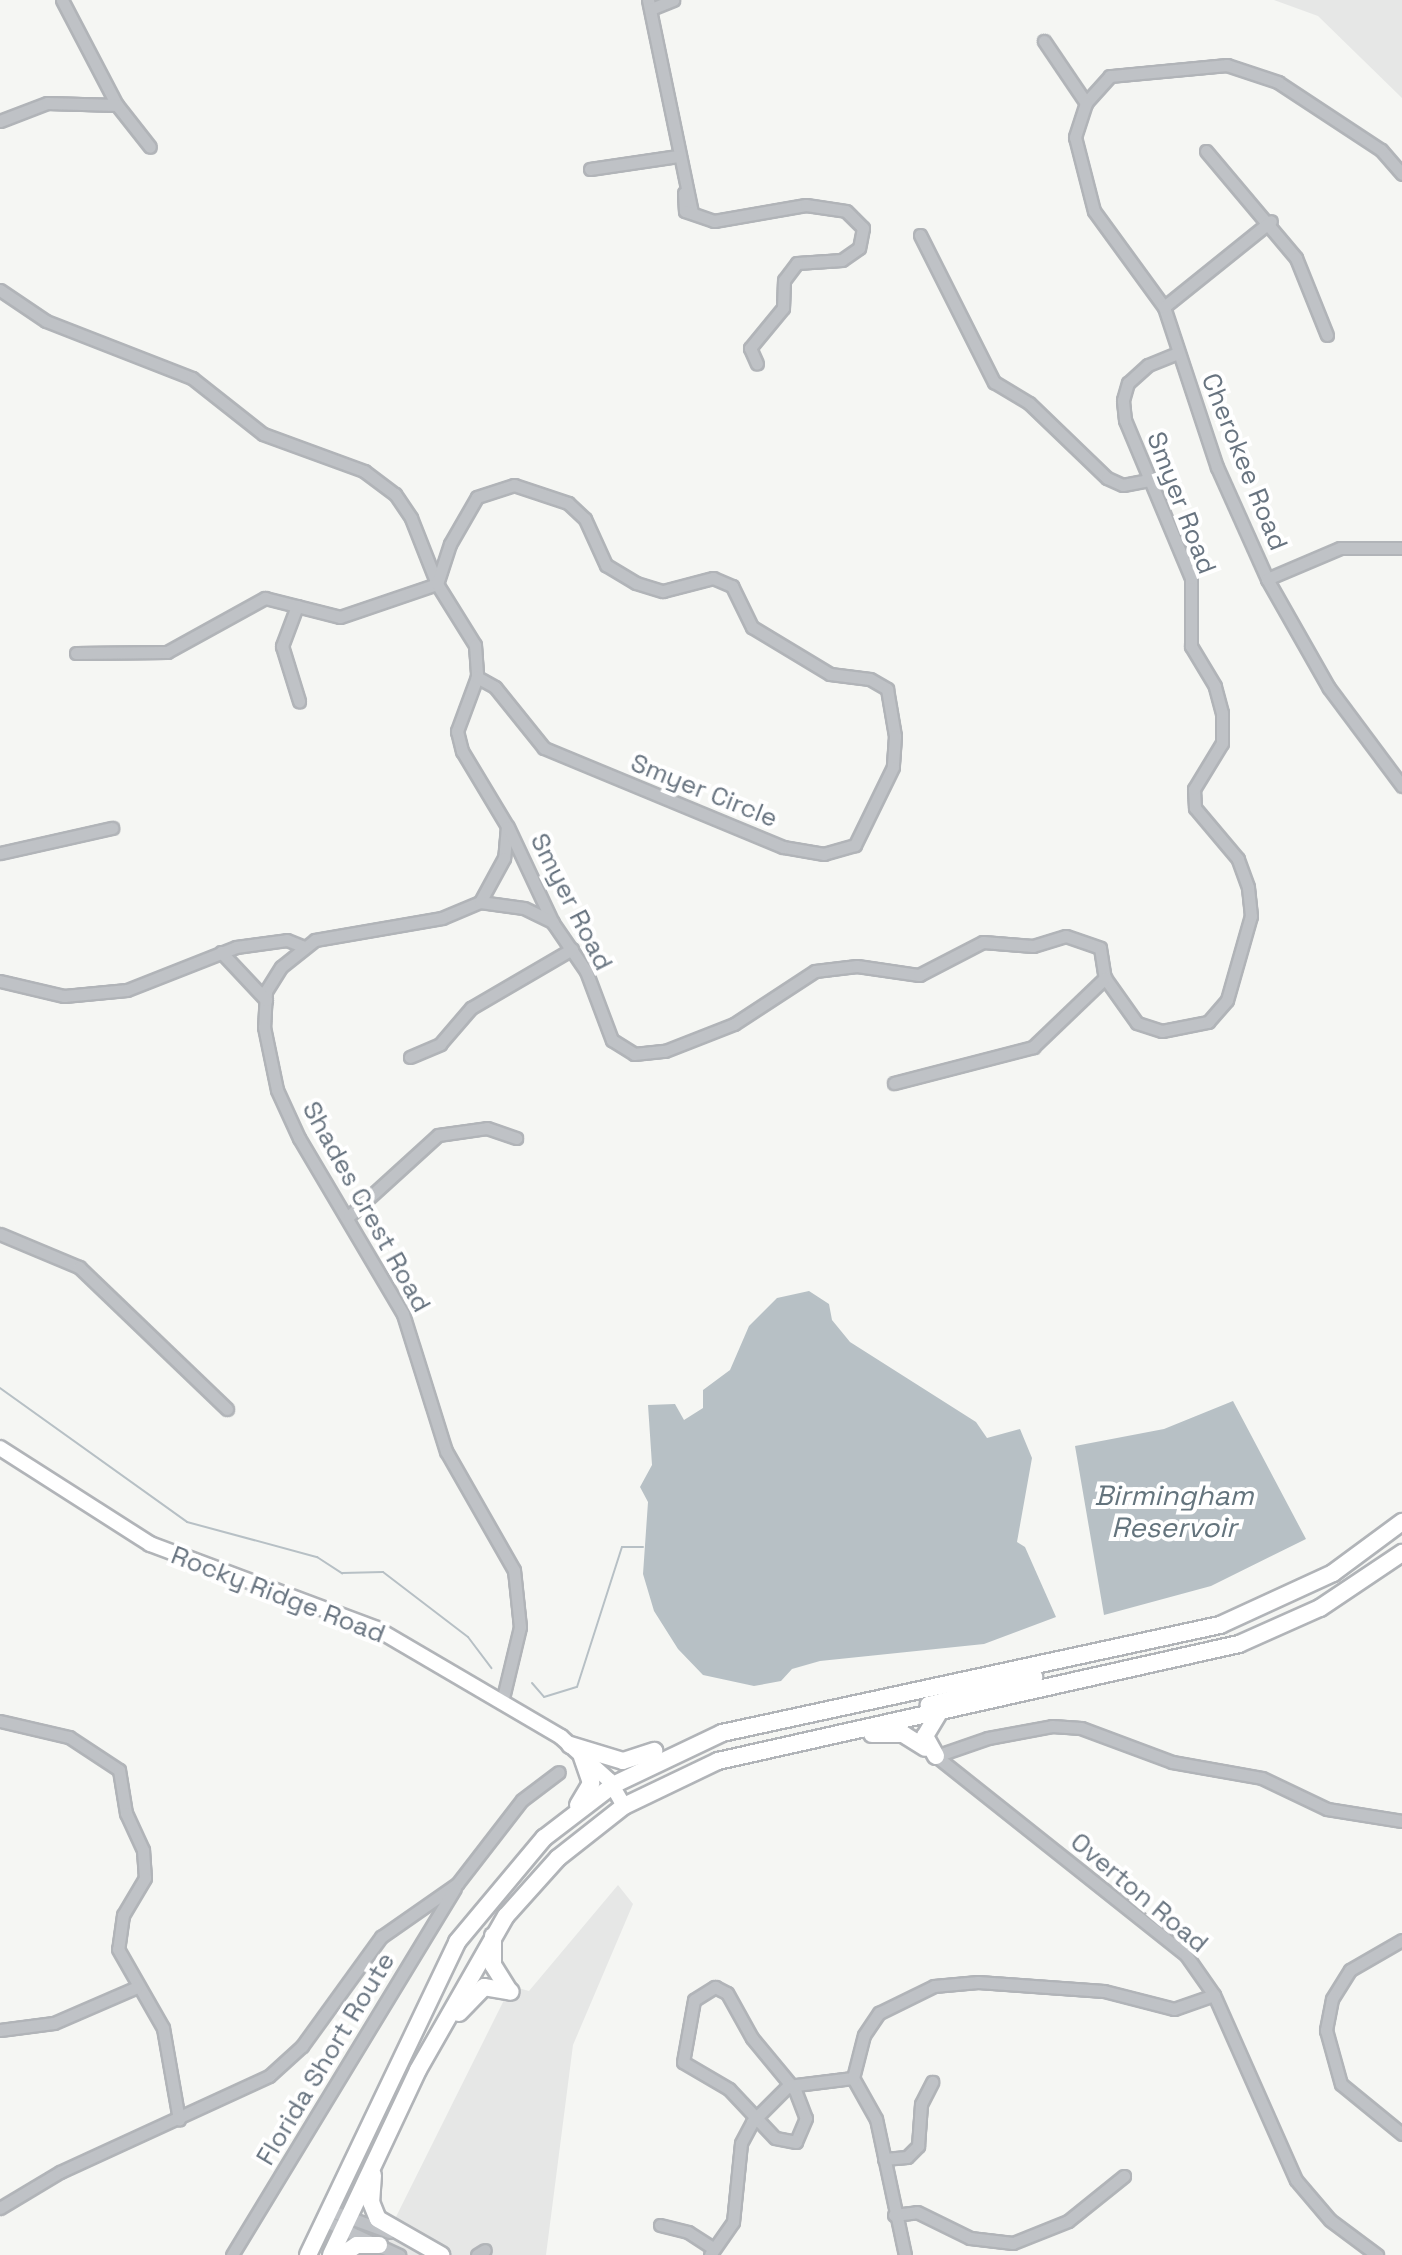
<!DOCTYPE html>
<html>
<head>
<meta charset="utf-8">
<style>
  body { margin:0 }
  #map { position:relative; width:1402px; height:2255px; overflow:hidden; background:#f5f6f3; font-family:"Space Grotesk",sans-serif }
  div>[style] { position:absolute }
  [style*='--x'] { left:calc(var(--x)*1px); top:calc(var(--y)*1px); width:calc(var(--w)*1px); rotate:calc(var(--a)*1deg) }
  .built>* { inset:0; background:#e6e7e6 }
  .water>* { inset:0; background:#b7c0c5 }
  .stream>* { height:2px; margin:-1px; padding:0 1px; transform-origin:1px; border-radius:1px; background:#b7c0c5 }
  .roads { filter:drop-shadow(2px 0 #b1b4b8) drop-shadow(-2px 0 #b1b4b8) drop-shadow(0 2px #b1b4b8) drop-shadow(0 -2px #b1b4b8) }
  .minor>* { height:11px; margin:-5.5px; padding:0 5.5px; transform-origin:5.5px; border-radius:5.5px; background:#bfc2c6 }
  .major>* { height:14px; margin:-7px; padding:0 7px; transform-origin:7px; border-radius:7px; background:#fff }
  .highway>* { height:16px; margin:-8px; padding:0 8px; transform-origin:8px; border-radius:8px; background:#fff }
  span { translate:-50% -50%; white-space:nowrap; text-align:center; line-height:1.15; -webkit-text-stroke:8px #fff; paint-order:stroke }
  .street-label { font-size:26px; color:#687480 }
  .water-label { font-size:28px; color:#64747d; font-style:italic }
</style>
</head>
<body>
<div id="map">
  <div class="built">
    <i style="clip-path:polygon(1274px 0,1402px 0,1402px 98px,1318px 16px)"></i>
    <i style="clip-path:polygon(618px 1885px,633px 1904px,573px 2045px,546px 2255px,377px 2255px,511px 1986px,529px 1991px)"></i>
  </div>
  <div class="water">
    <i style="clip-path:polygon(809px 1291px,829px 1304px,832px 1320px,850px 1342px,976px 1422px,987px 1438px,1020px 1429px,1032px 1458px,1017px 1542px,1025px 1547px,1056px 1617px,984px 1644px,820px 1661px,792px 1669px,781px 1681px,754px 1686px,703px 1675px,678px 1649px,654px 1611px,643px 1574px,648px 1502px,640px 1487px,652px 1465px,648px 1405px,675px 1404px,684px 1420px,703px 1408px,703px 1390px,730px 1370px,749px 1326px,777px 1298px)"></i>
    <i style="clip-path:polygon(1233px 1401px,1306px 1539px,1211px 1586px,1104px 1615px,1075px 1446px,1164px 1429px)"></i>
  </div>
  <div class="stream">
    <i style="--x:0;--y:1388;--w:230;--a:35.6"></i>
    <i style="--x:187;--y:1522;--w:135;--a:15.1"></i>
    <i style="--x:317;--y:1557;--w:30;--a:33"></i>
    <i style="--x:342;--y:1573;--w:41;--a:-1.4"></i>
    <i style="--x:383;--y:1572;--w:107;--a:37.4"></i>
    <i style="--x:468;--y:1637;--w:39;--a:53"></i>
    <i style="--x:532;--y:1683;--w:18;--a:49"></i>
    <i style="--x:544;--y:1697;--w:34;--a:-17"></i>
    <i style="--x:577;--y:1687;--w:147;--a:-72.2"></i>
    <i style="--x:622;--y:1547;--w:21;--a:0"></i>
  </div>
  <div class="roads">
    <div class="minor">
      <i style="--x:62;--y:0;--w:119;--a:62.4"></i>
      <i style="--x:117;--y:105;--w:53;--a:51.8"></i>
      <i style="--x:648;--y:0;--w:217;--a:78.3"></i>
      <i style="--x:651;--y:9;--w:24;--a:-22"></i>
      <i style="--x:1044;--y:41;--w:75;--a:55.9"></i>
      <i style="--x:0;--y:121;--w:50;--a:-21"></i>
      <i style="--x:47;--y:103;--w:70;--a:1.6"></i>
      <i style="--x:1206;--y:151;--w:140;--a:49.9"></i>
      <i style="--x:1296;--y:258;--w:83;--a:68.1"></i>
      <i style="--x:590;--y:169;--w:89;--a:-8.4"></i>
      <i style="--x:1402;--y:174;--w:32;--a:-131"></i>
      <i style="--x:1381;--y:150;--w:123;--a:-146.6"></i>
      <i style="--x:1278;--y:82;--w:54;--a:-161.6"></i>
      <i style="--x:1227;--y:65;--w:118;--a:174.6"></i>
      <i style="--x:1110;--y:76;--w:36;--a:132"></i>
      <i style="--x:1086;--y:103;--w:36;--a:108"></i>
      <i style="--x:1075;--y:137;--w:76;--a:75.6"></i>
      <i style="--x:1094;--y:211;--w:119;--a:53.9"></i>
      <i style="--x:1164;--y:307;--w:169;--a:71.7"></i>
      <i style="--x:1217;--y:467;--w:123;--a:65.9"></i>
      <i style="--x:1267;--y:579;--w:125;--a:60.4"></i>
      <i style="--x:1329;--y:688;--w:122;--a:53.3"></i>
      <i style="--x:684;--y:193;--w:18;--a:87"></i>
      <i style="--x:685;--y:211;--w:31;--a:19"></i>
      <i style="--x:714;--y:221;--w:93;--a:-9.9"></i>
      <i style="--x:806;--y:205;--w:40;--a:8.5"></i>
      <i style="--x:846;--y:211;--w:24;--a:45"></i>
      <i style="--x:863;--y:228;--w:20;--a:101"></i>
      <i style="--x:859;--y:248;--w:21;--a:145"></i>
      <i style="--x:842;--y:260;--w:45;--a:176.2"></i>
      <i style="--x:797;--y:263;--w:21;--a:127"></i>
      <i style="--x:784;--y:280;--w:28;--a:92"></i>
      <i style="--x:783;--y:308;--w:52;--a:129.5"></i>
      <i style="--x:750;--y:348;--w:17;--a:66"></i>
      <i style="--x:920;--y:235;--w:165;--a:63.3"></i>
      <i style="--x:994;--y:382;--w:41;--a:31"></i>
      <i style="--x:1029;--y:403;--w:108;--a:43.9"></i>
      <i style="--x:1107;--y:478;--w:17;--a:24"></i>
      <i style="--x:1123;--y:485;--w:25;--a:-11"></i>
      <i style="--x:0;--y:290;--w:55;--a:34"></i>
      <i style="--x:46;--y:321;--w:157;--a:21.3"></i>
      <i style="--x:192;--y:378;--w:90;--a:38.3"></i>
      <i style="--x:263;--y:434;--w:108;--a:20.1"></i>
      <i style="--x:364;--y:471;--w:39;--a:37"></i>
      <i style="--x:395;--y:494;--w:29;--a:56"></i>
      <i style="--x:411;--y:518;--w:71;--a:68.5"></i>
      <i style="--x:437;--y:584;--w:72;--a:58.1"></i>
      <i style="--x:475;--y:645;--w:32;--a:86"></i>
      <i style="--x:477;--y:677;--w:58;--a:110.3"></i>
      <i style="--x:457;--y:731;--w:21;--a:76"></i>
      <i style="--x:462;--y:751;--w:87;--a:59"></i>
      <i style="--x:507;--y:826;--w:32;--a:95"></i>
      <i style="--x:504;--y:858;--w:50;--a:118.6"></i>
      <i style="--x:480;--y:902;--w:41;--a:157.2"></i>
      <i style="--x:442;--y:918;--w:129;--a:170.2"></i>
      <i style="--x:315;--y:940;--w:43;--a:141.5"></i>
      <i style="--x:281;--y:967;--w:28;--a:122"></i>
      <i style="--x:266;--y:991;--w:36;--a:93"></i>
      <i style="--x:264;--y:1027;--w:64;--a:78.3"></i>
      <i style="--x:277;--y:1090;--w:53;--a:65.4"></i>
      <i style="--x:299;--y:1138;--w:204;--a:59.4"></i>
      <i style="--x:403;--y:1314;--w:144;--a:72.6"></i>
      <i style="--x:446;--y:1451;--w:137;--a:60.3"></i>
      <i style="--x:514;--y:1570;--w:57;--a:84"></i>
      <i style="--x:520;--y:1627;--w:77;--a:103.5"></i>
      <i style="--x:1164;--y:307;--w:137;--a:-38.8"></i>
      <i style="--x:1267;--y:579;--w:79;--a:-23"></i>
      <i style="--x:1340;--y:548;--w:62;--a:0"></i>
      <i style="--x:297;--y:606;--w:43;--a:110.6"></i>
      <i style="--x:282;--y:646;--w:58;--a:72.8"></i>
      <i style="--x:76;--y:653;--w:91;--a:-0.6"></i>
      <i style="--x:167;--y:652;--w:112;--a:-28.9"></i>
      <i style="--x:265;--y:598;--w:77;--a:14.2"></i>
      <i style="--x:340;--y:617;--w:102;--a:-18.8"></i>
      <i style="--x:437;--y:584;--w:42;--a:-72"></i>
      <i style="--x:450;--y:544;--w:54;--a:-60.1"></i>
      <i style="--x:477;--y:497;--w:39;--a:-18"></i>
      <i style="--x:514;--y:485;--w:57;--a:18.4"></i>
      <i style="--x:568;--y:503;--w:23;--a:43"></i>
      <i style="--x:585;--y:519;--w:51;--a:65.5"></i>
      <i style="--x:606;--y:565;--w:35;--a:31"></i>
      <i style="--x:636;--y:583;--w:28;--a:17"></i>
      <i style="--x:663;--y:591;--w:52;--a:-14.6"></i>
      <i style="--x:713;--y:578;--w:21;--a:23"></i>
      <i style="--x:732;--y:586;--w:46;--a:64"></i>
      <i style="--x:752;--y:627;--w:91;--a:31.1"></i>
      <i style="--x:830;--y:674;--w:40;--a:7.1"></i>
      <i style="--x:870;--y:679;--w:20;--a:30"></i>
      <i style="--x:887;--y:689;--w:48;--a:80.3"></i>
      <i style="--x:895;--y:736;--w:31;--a:94"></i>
      <i style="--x:893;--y:767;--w:87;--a:116"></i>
      <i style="--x:855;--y:845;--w:32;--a:164"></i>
      <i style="--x:824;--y:854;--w:42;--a:-170.3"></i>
      <i style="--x:783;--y:847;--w:259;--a:-157.5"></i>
      <i style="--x:544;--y:748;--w:78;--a:-128.8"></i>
      <i style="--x:495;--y:687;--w:21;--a:-151"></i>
      <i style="--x:508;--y:827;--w:106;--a:64.9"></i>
      <i style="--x:553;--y:923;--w:58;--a:55.5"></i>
      <i style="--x:586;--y:971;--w:74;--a:69.4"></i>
      <i style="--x:612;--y:1040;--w:26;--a:32"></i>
      <i style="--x:634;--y:1054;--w:31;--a:-6"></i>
      <i style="--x:665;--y:1051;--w:74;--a:-21.4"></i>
      <i style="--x:734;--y:1024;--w:97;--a:-33.2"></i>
      <i style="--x:815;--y:971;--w:42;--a:-6.8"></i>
      <i style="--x:857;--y:966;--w:63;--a:8.3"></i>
      <i style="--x:919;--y:975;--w:72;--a:-27.3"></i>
      <i style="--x:983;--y:942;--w:50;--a:4.6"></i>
      <i style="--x:1033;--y:946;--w:34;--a:-17"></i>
      <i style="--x:1066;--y:936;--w:36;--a:19"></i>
      <i style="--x:1100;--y:948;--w:30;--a:81"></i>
      <i style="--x:1105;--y:978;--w:55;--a:54.6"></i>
      <i style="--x:1137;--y:1023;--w:26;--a:18"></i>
      <i style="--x:1162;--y:1031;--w:47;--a:-11.1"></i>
      <i style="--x:1208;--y:1022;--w:29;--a:-49"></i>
      <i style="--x:1227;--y:1000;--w:87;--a:-74.1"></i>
      <i style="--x:1251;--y:916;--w:29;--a:-96"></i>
      <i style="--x:1248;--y:887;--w:30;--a:-110"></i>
      <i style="--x:1238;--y:859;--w:67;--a:-130.1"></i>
      <i style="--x:1195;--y:808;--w:19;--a:-93"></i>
      <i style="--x:1194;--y:789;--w:54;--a:-58.7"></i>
      <i style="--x:1222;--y:743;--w:30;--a:-90"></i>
      <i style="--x:1222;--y:713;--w:28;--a:-105"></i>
      <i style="--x:1215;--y:686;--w:47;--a:-121"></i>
      <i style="--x:1191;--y:646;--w:68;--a:-90"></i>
      <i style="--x:1191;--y:578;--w:171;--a:-112.7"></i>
      <i style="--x:1125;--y:420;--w:20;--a:-96"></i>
      <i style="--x:1123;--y:400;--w:18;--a:-74"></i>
      <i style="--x:1128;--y:383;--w:27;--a:-42"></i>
      <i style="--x:1148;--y:365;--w:31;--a:-22"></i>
      <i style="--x:0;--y:853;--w:115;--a:-12.6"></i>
      <i style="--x:480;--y:902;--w:44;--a:7.8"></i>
      <i style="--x:524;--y:908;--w:32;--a:26"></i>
      <i style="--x:221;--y:952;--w:66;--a:46.8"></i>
      <i style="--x:0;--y:981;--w:66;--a:13.2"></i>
      <i style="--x:64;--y:996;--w:63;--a:-5.4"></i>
      <i style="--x:127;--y:990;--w:117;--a:-21.5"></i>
      <i style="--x:236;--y:947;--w:51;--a:-7.8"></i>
      <i style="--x:287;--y:940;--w:18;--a:22"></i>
      <i style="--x:410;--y:1057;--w:33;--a:-23"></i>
      <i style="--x:440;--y:1044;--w:48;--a:-49.3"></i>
      <i style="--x:471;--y:1008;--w:117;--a:-30.3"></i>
      <i style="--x:894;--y:1083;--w:144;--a:-14.5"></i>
      <i style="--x:1033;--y:1047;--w:100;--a:-43.8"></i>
      <i style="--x:349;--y:1216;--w:120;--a:-42.3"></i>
      <i style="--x:438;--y:1135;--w:49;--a:-8.1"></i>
      <i style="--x:487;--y:1128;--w:31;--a:19"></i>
      <i style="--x:0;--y:1234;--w:86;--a:22.7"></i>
      <i style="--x:79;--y:1267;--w:205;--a:43.8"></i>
      <i style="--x:0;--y:1721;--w:71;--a:13.1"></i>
      <i style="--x:69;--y:1737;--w:60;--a:33.4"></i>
      <i style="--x:119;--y:1770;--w:44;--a:80.8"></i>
      <i style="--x:126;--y:1813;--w:41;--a:65.3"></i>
      <i style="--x:143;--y:1850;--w:28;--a:86"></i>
      <i style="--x:145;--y:1878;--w:43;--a:120.7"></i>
      <i style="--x:123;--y:1915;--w:34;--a:98"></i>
      <i style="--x:118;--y:1949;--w:91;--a:60.3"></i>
      <i style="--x:163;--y:2028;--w:93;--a:80.1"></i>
      <i style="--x:932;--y:1753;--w:325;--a:38.5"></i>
      <i style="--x:1186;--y:1955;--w:49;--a:55"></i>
      <i style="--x:1214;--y:1995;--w:202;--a:66.1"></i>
      <i style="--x:1296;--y:2180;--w:52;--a:49.6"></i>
      <i style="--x:1330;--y:2220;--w:59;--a:36.7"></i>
      <i style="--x:936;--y:1756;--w:55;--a:-19.1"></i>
      <i style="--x:988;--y:1738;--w:65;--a:-10.6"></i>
      <i style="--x:1052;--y:1726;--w:29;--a:4"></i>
      <i style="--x:1081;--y:1728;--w:97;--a:20.5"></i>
      <i style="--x:1172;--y:1762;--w:91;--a:10.1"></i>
      <i style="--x:1262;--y:1778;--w:72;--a:25.5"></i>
      <i style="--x:1327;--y:1809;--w:76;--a:9.1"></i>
      <i style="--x:1402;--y:1940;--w:60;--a:150"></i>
      <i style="--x:1350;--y:1970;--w:34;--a:122"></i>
      <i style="--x:1332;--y:1999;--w:32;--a:101"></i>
      <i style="--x:1326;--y:2030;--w:56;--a:74.5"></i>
      <i style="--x:1341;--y:2084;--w:79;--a:39.3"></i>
      <i style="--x:715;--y:1987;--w:13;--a:27"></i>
      <i style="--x:727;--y:1993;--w:51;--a:60.9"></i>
      <i style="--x:752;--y:2038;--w:67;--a:50.4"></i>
      <i style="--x:795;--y:2090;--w:30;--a:69"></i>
      <i style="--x:806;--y:2118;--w:26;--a:113"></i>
      <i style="--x:796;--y:2142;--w:21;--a:-169"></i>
      <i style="--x:775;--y:2138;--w:67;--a:-133.2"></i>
      <i style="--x:729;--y:2089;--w:53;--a:-149.6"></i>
      <i style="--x:683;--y:2062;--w:63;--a:-79.9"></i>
      <i style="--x:694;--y:2000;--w:25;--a:-32"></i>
      <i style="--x:0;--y:2030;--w:54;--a:-7.4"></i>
      <i style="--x:54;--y:2023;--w:90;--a:-23.4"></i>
      <i style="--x:884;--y:2159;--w:23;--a:-5"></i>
      <i style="--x:907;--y:2157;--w:16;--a:-45"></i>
      <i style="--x:918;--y:2146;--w:42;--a:-85.9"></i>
      <i style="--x:921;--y:2104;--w:25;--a:-63"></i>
      <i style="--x:0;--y:2208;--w:70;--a:-31"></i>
      <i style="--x:60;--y:2172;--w:230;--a:-24.7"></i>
      <i style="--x:269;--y:2076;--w:45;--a:-42.3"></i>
      <i style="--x:302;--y:2046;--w:135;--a:-54.1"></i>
      <i style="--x:381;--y:1937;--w:93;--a:-34.9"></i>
      <i style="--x:457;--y:1884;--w:106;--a:-52.3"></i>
      <i style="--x:522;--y:1800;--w:46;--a:-37.1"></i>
      <i style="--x:331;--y:2211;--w:62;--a:19.9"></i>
      <i style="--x:894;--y:2215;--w:23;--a:-7"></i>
      <i style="--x:917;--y:2212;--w:59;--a:26.1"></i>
      <i style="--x:970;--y:2238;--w:43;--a:6.6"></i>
      <i style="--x:1013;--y:2243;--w:59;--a:-21.8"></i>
      <i style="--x:1068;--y:2221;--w:72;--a:-38.8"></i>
      <i style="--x:326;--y:2221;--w:81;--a:25"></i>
      <i style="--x:660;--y:2225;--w:29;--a:14"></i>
      <i style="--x:688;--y:2232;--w:27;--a:33"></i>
      <i style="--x:232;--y:2255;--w:429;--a:-58.7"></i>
      <i style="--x:477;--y:2255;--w:9;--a:-32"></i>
      <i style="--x:710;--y:2255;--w:40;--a:-55.1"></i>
      <i style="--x:733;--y:2222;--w:79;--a:-84.2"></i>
      <i style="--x:741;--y:2143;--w:24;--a:-62"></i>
      <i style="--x:752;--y:2122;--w:51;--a:-45"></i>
      <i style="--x:788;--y:2086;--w:65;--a:-7"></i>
      <i style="--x:905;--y:2255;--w:139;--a:-102"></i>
      <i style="--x:876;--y:2119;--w:47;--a:-119.3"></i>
      <i style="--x:853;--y:2078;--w:44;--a:-75.7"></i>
      <i style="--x:864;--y:2035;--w:27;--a:-56"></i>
      <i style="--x:879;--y:2013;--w:61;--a:-26.1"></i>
      <i style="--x:934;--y:1986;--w:44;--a:-5.2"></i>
      <i style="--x:978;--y:1982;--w:126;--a:4.1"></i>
      <i style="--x:1104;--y:1991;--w:72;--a:14.4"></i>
      <i style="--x:1174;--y:2009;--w:42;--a:-19.3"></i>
    </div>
    <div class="major">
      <i style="--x:0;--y:1448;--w:178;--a:32.6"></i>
      <i style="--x:150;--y:1544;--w:242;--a:20.5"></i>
      <i style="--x:377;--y:1629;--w:213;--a:30.4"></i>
      <i style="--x:561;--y:1737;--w:64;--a:41.9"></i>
      <i style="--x:609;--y:1780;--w:30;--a:60"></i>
    </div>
    <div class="highway">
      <i style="--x:940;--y:1711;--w:13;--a:-151"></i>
      <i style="--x:929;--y:1705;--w:109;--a:-14.9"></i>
      <i style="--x:872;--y:1734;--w:31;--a:0"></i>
      <i style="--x:903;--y:1734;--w:26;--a:32"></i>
      <i style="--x:570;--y:1745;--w:55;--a:16.8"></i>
      <i style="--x:623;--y:1761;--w:33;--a:-18"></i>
      <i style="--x:936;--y:1756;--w:23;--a:-119"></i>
      <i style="--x:925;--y:1736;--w:29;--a:-59"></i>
      <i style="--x:578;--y:1805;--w:26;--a:-59"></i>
      <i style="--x:591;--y:1783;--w:28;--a:-109"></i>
      <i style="--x:493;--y:1936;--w:29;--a:90"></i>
      <i style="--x:493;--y:1965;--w:31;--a:58"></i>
      <i style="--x:459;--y:2013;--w:36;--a:-46"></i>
      <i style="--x:484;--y:1987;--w:27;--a:10"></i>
      <i style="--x:373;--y:2175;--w:27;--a:94"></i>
      <i style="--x:371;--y:2202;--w:18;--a:68"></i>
      <i style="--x:378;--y:2219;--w:73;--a:29.7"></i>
      <i style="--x:308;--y:2255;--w:347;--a:-64.5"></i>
      <i style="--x:457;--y:1942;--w:136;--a:-50.1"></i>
      <i style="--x:544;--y:1838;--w:87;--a:-37.5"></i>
      <i style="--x:613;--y:1785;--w:121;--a:-25.5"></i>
      <i style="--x:722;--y:1733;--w:510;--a:-12.24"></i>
      <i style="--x:1220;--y:1625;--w:124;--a:-24.7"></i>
      <i style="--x:1333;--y:1573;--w:86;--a:-36.5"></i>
      <i style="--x:331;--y:2255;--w:204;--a:-64.8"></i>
      <i style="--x:418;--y:2070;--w:177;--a:-60.3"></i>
      <i style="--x:506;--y:1916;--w:78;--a:-48.1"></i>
      <i style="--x:558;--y:1858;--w:84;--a:-38.2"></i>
      <i style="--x:624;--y:1806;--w:104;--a:-25.6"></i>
      <i style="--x:718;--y:1761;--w:534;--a:-12.66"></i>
      <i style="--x:1239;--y:1644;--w:89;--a:-24"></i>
      <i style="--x:1320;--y:1608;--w:99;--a:-33.9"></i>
      <i style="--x:342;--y:2255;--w:18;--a:-34"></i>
      <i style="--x:357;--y:2245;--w:22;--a:0"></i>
    </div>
  </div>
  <div class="street-label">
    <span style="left:1244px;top:462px;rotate:68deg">Cherokee Road</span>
    <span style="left:1181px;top:503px;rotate:69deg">Smyer Road</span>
    <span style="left:704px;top:791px;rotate:22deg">Smyer Circle</span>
    <span style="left:571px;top:902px;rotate:63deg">Smyer Road</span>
    <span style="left:366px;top:1207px;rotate:61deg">Shades Crest Road</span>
    <span style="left:278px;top:1595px;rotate:21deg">Rocky Ridge Road</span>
    <span style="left:1139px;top:1893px;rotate:40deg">Overton Road</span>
    <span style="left:326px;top:2059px;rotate:-59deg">Florida Short Route</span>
  </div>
  <div class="water-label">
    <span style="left:1174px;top:1511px">Birmingham<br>Reservoir</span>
  </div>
</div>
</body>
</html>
